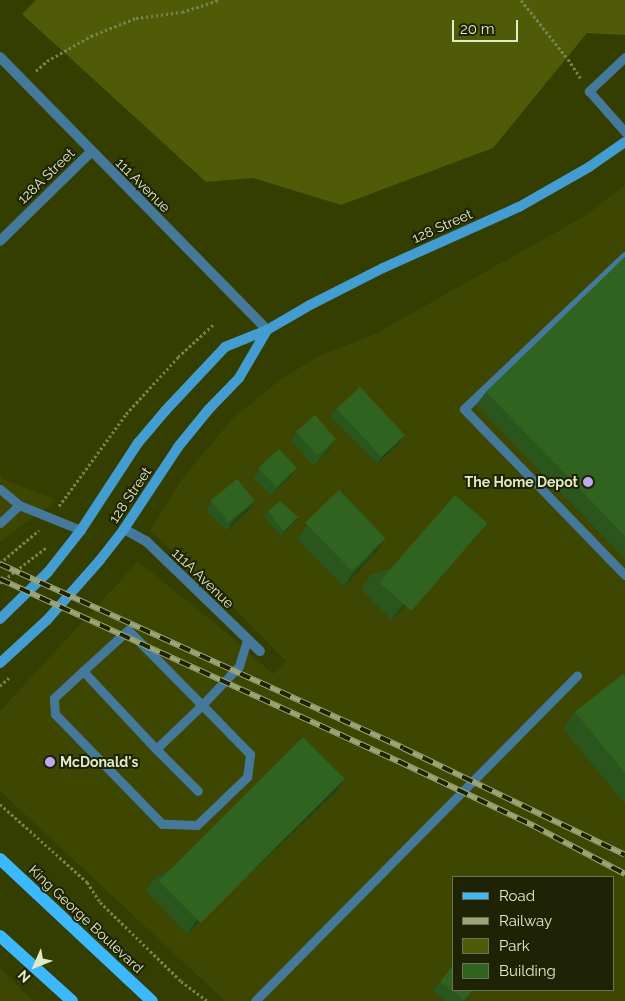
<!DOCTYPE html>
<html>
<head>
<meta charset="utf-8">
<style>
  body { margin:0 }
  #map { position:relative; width:625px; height:1001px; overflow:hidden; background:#353e01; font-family:Raleway,sans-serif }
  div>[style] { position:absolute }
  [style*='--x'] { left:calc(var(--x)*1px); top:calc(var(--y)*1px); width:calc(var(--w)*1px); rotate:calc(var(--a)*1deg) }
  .built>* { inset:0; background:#3d4701 }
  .green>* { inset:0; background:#4f5b07 }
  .path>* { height:3px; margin-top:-1.5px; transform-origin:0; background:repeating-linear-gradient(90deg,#79824f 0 2.5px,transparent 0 5px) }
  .service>* { height:9px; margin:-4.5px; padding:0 4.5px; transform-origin:4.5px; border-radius:4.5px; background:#45799b }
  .minor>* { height:10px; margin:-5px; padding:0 5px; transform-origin:5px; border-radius:5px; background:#45799b }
  .tertiary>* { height:10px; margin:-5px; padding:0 5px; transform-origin:5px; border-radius:5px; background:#45799b }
  .secondary>* { height:10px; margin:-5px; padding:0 5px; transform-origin:5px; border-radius:5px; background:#439dd3 }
  .primary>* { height:12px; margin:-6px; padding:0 6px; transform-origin:6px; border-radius:6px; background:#3cb8fd }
  .rail>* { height:5.5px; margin-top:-2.75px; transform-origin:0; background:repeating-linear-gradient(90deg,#1e2305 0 11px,#9ca577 0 22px); box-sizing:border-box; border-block:1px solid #9ca577 }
  .wall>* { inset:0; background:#2a551c }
  .shaded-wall>* { inset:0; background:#224516 }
  .building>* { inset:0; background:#316320; transform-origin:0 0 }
  .dots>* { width:14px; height:14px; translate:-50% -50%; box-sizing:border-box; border:2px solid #1e2305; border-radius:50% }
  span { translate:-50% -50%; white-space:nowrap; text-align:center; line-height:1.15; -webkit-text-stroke:4px #1e2305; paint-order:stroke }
  .street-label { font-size:14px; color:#e1eac5 }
  .poi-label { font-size:14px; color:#e1eac5; font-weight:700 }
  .right { translate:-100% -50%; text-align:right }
  .left { translate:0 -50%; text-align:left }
  .legend { position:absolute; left:452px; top:876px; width:162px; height:115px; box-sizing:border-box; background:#1e2305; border:1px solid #6c7352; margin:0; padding:6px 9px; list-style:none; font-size:15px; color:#e1eac5 }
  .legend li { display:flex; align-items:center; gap:10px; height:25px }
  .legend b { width:25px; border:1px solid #6c7352 }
  .north { position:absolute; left:10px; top:941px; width:50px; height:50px; -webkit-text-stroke:4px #1e2305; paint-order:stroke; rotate:226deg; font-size:14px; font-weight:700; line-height:20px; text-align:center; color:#e1eac5 }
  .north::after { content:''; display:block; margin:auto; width:18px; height:22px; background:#e1eac5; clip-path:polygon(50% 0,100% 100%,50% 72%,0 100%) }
  .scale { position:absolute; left:452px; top:20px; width:66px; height:22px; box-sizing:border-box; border:2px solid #e1eac5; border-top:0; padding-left:6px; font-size:15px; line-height:18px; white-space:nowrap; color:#e1eac5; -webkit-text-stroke:4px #1e2305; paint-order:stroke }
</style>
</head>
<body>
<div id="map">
  <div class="built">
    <i style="clip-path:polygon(evenodd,625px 185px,625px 1001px,225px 1001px,0 791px,0 711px,138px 562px,216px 624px,273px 674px,286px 661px,224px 598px,150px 531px,182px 479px,233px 418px,280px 380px,319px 356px,373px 335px,585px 216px,625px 185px,454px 877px,614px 877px,614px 990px,454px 990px,454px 877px)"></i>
    <i style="clip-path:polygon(0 474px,5px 480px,57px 500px,0 542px)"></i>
    <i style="clip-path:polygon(0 968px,33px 1001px,0 1001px)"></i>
  </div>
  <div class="green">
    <i style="clip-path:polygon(36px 0,625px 0,625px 35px,587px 33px,493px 148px,341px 205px,253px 178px,206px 182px,22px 14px)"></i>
  </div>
  <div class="path">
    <i style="--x:521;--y:0;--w:75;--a:51.5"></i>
    <i style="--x:568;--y:59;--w:24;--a:57"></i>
    <i style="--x:36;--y:71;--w:15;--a:-42"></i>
    <i style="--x:47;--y:61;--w:51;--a:-29.6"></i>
    <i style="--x:91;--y:36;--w:48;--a:-21.8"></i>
    <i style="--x:136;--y:18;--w:46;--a:-7.4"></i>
    <i style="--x:182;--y:12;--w:40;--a:-18"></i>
    <i style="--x:59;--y:506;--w:114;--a:-53.9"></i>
    <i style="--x:126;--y:414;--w:77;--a:-47.6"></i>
    <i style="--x:178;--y:357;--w:50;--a:-42.6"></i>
    <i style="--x:0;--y:563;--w:51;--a:-40.2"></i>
    <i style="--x:0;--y:583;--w:59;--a:-37.5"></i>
    <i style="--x:0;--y:686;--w:12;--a:-42"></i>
    <i style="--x:0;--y:804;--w:117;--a:41.9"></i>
    <i style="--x:87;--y:882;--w:24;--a:57"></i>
    <i style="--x:100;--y:902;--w:113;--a:44.3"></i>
    <i style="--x:181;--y:981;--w:34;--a:37"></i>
  </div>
  <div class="service">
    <i style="--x:625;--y:57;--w:50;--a:136.6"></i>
    <i style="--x:589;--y:91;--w:55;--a:48.7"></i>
    <i style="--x:625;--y:256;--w:222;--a:136.5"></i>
    <i style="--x:464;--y:409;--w:231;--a:45.9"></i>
    <i style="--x:0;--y:489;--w:25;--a:40"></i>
    <i style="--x:0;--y:523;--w:26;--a:-43"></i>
    <i style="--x:19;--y:505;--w:67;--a:22"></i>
    <i style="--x:83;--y:671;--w:61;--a:-42.3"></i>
    <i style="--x:128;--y:630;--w:105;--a:45.4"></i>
    <i style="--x:202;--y:705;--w:69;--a:45.6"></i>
    <i style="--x:250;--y:754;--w:23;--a:97"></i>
    <i style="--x:247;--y:777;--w:69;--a:136.2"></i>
    <i style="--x:197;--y:825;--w:35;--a:-178"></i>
    <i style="--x:162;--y:824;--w:153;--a:-134.2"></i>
    <i style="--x:55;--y:714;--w:16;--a:-94"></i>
    <i style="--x:54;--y:698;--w:40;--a:-43"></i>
    <i style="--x:83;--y:671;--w:107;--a:46.9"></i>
    <i style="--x:156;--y:749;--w:64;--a:-43.7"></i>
    <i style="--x:202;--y:705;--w:54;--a:-46.5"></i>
    <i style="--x:239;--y:666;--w:28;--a:-73"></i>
    <i style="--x:156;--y:749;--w:59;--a:45"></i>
    <i style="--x:255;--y:1001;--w:458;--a:-45.3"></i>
  </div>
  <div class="minor">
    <i style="--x:0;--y:241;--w:127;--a:-44.4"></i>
    <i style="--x:124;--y:529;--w:26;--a:29"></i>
    <i style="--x:147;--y:542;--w:157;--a:44"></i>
  </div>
  <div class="tertiary">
    <i style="--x:0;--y:57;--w:382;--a:45.6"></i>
  </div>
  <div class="secondary">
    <i style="--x:0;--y:619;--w:67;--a:-44.4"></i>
    <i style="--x:48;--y:572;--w:53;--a:-51.8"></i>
    <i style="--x:81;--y:530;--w:104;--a:-56.8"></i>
    <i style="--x:138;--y:443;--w:42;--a:-49.8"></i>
    <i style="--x:165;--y:411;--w:88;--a:-46.8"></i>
    <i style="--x:225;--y:347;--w:45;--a:-22"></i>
    <i style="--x:267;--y:330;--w:50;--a:-30.2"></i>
    <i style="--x:310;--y:305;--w:82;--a:-26.9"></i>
    <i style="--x:383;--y:268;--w:149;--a:-24.2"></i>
    <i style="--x:519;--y:207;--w:81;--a:-29.7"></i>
    <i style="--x:589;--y:167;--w:44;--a:-34.8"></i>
    <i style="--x:0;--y:663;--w:64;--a:-42.5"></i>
    <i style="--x:47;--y:620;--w:80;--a:-48.5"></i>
    <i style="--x:100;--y:560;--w:39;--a:-52"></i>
    <i style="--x:124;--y:529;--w:98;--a:-56.6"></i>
    <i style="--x:178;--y:447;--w:49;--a:-50.8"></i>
    <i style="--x:209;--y:409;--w:43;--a:-45.9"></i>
    <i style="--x:239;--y:378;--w:56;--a:-59.7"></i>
  </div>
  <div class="primary">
    <i style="--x:0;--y:859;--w:208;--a:43.1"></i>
    <i style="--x:0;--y:936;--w:97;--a:42.1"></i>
  </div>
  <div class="rail">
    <i style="--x:0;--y:564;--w:443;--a:24.5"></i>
    <i style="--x:403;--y:748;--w:246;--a:25.7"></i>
    <i style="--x:0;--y:579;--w:438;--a:24.6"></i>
    <i style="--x:398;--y:761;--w:151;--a:25.5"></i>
    <i style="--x:534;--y:826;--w:103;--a:27.8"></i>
  </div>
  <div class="wall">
    <i style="clip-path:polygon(625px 257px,625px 559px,476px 405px,486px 392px)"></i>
    <i style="clip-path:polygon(336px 408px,405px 435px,398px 445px,377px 464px,330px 417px)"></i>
    <i style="clip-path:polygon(297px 432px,336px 439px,330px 449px,314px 466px,291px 442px)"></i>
    <i style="clip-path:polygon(260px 469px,290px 477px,271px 496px,253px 478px)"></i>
    <i style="clip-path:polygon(255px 501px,248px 511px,226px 531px,206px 511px,212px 502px)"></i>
    <i style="clip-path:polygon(268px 511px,298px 517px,295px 522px,281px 536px,264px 516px)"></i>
    <i style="clip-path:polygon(307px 525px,376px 552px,344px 587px,297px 539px)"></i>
    <i style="clip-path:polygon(477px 537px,391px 620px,361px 589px,371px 575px)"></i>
    <i style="clip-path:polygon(625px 676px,625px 804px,563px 729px,575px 712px)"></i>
    <i style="clip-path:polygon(345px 779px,335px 793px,187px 934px,146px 891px,155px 877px)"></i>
    <i style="clip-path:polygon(440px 982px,454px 990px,473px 990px,464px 1001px,446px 1001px,433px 991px)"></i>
  </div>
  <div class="shaded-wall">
    <i style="clip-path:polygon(405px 435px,398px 445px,377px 464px,383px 455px)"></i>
    <i style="clip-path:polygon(336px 439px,330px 449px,314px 466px,321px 457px)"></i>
    <i style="clip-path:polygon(297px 468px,290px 477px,271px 496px,278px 487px)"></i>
    <i style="clip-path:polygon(255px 501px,248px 511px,226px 531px,232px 522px)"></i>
    <i style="clip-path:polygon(298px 517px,295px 522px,281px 536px,284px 531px)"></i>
    <i style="clip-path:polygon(487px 523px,477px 537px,391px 620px,401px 607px)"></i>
    <i style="clip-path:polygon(386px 538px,376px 552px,344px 587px,353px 573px)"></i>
    <i style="clip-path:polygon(345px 779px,335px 793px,187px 934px,197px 920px)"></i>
  </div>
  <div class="building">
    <i style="clip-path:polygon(625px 257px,625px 536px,486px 392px)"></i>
    <i style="left:360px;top:387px;width:66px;height:32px;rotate:47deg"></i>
    <i style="left:315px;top:415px;width:32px;height:25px;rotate:49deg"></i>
    <i style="left:279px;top:449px;width:26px;height:28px;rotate:47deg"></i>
    <i style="left:237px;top:479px;width:28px;height:34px;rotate:51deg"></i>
    <i style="left:339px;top:490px;width:67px;height:47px;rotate:46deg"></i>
    <i style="left:455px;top:495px;width:43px;height:116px;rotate:41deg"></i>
    <i style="clip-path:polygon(280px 501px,298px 517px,284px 531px,268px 511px)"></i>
    <i style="clip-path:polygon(623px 674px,625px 676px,625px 773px,575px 712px)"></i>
    <i style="left:303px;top:737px;width:59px;height:204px;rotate:45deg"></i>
    <i style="clip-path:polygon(454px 964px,454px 990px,472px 990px,464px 1000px,440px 982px)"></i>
  </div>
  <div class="dots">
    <i style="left:588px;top:482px;background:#c0a8f3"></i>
    <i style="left:50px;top:762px;background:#c0a8f3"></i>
  </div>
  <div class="street-label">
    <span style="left:46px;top:176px;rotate:-44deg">128A Street</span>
    <span style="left:143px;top:185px;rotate:45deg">111 Avenue</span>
    <span style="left:442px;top:226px;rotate:-24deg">128 Street</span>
    <span style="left:130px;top:495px;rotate:-56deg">128 Street</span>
    <span style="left:203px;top:578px;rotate:44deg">111A Avenue</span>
    <span style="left:86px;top:919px;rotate:43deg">King George Boulevard</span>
  </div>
  <div class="poi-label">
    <span class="right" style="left:578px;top:482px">The Home Depot</span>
    <span class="left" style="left:60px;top:762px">McDonald's</span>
  </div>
  <ul class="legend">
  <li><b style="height:6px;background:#3cb8fd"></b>Road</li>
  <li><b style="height:6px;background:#9ca577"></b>Railway</li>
  <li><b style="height:14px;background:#4f5b07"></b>Park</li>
  <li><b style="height:14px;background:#316320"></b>Building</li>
  </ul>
  <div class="north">N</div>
  <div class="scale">20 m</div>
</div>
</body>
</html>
